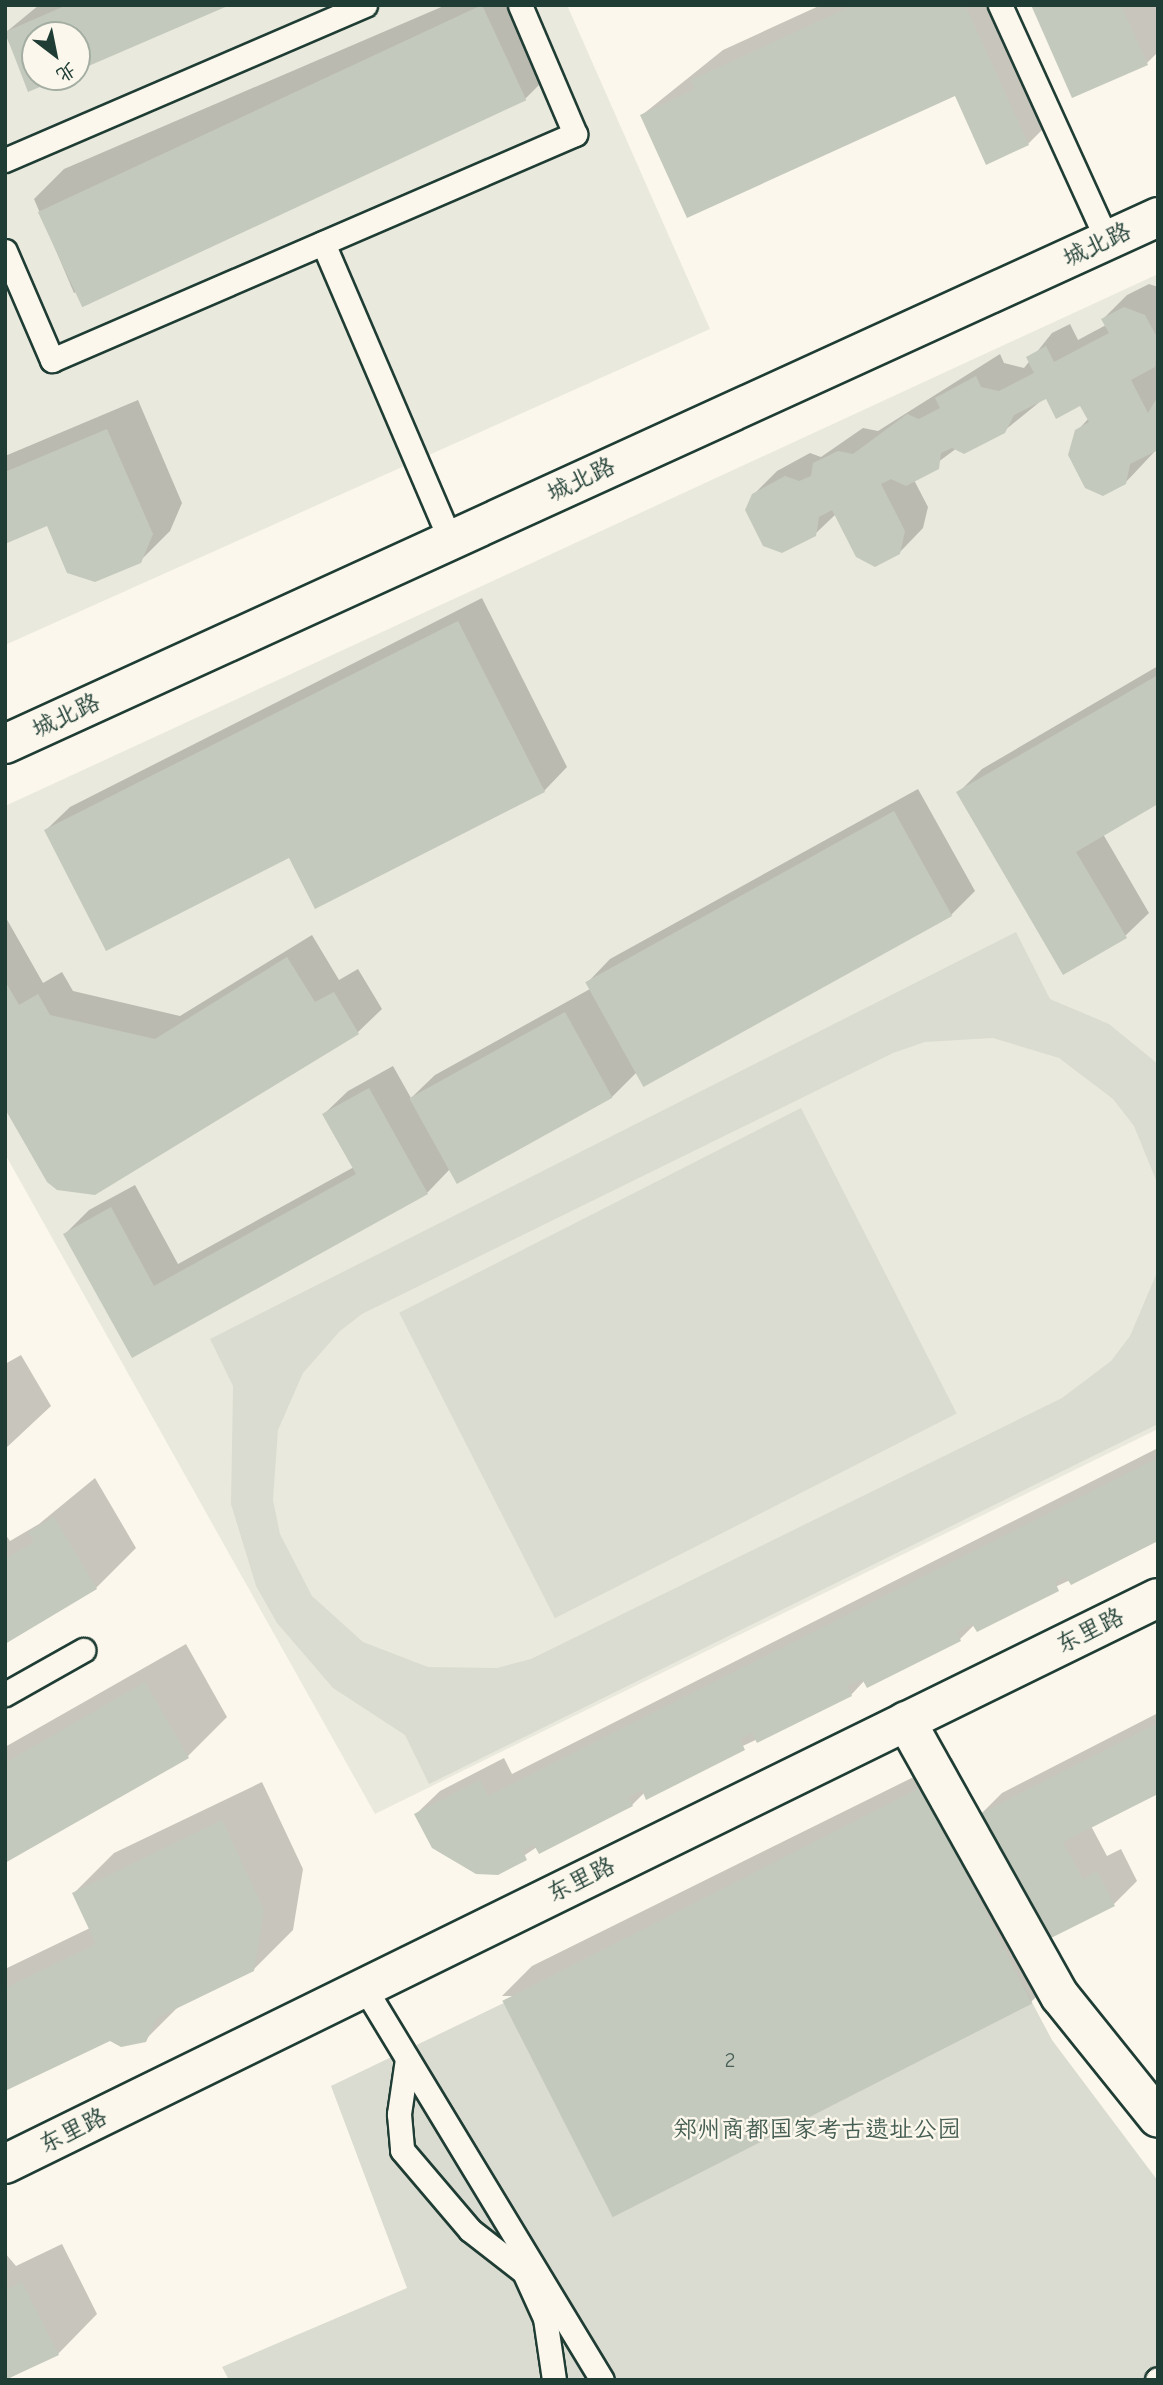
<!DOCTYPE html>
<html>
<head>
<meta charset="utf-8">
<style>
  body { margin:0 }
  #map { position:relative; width:1163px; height:2385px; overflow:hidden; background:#fbf7ec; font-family:"Comic Neue","LXGW WenKai TC",sans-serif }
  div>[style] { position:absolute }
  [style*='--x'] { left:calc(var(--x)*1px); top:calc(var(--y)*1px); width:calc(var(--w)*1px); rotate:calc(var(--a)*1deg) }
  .built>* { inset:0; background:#eae9de }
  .green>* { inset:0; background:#dbdcd1; transform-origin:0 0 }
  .shadow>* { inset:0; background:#0003 }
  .building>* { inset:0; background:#c4c9be; transform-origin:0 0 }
  .roads { filter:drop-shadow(2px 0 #1f3d34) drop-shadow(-2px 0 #1f3d34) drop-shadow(0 2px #1f3d34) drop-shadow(0 -2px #1f3d34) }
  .service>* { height:23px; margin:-11.5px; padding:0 11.5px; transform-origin:11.5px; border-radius:11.5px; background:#fbf7ec }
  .minor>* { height:38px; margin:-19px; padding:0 19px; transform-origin:19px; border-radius:19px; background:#fbf7ec }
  span { translate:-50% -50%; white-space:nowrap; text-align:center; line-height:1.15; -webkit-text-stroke:5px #fbf7ec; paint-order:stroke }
  .number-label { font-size:21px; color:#486056 }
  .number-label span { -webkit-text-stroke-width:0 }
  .street-label { font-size:24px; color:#1f3d34 }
  .park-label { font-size:24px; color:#455d53 }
  .frame { position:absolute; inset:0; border:7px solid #1f3d34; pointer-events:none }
  .north { position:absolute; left:21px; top:21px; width:70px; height:70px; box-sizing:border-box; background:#fbf7ec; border:2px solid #a3ada2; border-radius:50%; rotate:148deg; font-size:19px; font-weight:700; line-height:28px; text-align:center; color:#1f3d34 }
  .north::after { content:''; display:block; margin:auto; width:24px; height:32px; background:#1f3d34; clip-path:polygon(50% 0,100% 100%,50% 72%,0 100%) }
</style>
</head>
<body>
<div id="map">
  <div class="built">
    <i style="clip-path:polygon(evenodd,5px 5px,567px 5px,710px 329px,5px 645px,5px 5px,35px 35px,77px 35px,77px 77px,35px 77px,35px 35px)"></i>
    <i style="clip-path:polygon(1158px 274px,1158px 1429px,375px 1814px,5px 1154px,5px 806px)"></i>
  </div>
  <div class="green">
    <i style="clip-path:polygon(1016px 932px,1050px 999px,1109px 1024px,1158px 1064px,1158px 1185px,1134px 1126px,1113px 1099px,1059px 1058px,993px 1038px,925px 1042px,893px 1053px,362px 1314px,340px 1331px,303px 1373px,278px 1430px,273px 1500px,280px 1534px,312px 1596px,363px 1642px,428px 1667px,497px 1668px,531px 1659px,1062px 1398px,1111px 1361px,1130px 1336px,1158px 1270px,1158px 1424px,429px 1784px,405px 1735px,333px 1688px,277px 1623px,256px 1586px,231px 1504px,233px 1386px,210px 1339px)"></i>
    <i style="left:801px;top:1108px;width:343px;height:451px;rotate:63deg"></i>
    <i style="clip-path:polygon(925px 1801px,1052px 2040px,1158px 2181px,1158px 2380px,229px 2380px,222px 2367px,407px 2288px,331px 2086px)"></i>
  </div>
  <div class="shadow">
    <i style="clip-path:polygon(39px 5px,226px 5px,77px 69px,77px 35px,35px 35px,35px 77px,59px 77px,29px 90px,5px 33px)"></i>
    <i style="clip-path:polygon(446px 5px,529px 5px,556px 68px,526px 98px,74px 293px,34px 199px,64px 169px)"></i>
    <i style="clip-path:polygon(821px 5px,1009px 5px,1058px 114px,1028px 144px,956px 94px,642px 115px,723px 50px)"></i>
    <i style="clip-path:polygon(1033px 5px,1158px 5px,1158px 52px,1147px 63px)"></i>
    <i style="clip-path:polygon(1149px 284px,1158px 287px,1158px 448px,1125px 483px,1077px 431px,1089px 418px,1081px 404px,1047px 396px,1004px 431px,957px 448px,914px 480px,928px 507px,923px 528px,899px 553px,836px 514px,815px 534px,753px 495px,777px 471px,810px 453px,821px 457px,863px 428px,878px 431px,1000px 354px,1004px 363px,1024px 368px,1052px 333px,1070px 324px,1078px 340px,1106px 325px,1103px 319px,1127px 295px)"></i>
    <i style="clip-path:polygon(138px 400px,182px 503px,170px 531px,140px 561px,48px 524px,5px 543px,5px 456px)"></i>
    <i style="clip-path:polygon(482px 598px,567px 767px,544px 791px,290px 856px,46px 830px,70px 807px)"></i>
    <i style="clip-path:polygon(1158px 666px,1158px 802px,1103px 834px,1149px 913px,1125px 936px,958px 793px,982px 769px)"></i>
    <i style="clip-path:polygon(918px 789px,975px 891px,951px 915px,636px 1073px,612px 1097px,450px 1169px,427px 1193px,133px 1356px,65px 1234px,89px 1210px,135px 1185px,178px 1264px,354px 1167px,324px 1114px,348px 1091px,393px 1066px,411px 1098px,435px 1075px,590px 989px,587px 983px,610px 959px)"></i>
    <i style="clip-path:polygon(5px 916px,43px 983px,62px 972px,73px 991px,180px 1016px,312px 935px,339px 980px,358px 969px,382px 1009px,358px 1032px,95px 1194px,5px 1105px)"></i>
    <i style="clip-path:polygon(21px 1355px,51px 1406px,5px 1449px,5px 1364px)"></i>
    <i style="clip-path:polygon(1158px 1448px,1158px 1539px,974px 1625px,960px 1639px,865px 1680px,851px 1695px,645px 1792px,632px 1805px,537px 1847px,498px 1873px,416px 1814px,440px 1791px,504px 1758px,512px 1774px)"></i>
    <i style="clip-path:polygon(95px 1478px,136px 1548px,96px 1588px,5px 1642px,5px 1534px,10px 1541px,39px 1524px)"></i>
    <i style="clip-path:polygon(186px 1644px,227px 1717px,188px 1756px,5px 1861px,5px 1747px)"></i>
    <i style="clip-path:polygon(1158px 1713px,1158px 1792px,1091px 1826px,1107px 1856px,1121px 1849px,1137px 1881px,1113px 1905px,1045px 1940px,1061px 1972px,1031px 2002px,502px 1996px,532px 1966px,952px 1758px,981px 1814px,1002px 1793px)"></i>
    <i style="clip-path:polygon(262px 1782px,303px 1869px,293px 1930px,253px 1970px,181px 2004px,145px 2040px,110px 2039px,5px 2089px,5px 1969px,90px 1928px,74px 1893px,114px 1853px)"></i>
    <i style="clip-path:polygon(62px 2244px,97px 2314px,58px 2354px,5px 2380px,5px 2253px,16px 2266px)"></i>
  </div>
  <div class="building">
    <i style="clip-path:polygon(67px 5px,230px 5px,77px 71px,77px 35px,35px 35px,35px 77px,64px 77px,28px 92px,5px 32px)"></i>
    <i style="left:482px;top:5px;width:105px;height:490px;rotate:65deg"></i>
    <i style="clip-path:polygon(854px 5px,965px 5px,1029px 145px,986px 165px,955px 96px,687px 218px,640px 115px,695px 89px,691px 80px)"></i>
    <i style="clip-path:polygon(1031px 5px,1121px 5px,1148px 65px,1072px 98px)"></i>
    <i style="clip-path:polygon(1124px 307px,1145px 315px,1158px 339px,1155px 367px,1131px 380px,1148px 413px,1158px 396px,1158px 450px,1130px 464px,1126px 484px,1103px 496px,1085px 488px,1068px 455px,1075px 430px,1089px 422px,1080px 406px,1056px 419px,1046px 399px,1014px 415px,1005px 433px,964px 454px,952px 448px,941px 453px,939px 469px,906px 486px,891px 479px,881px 484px,905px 531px,900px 554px,875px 567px,856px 557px,832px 510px,819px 517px,816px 536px,782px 553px,763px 546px,745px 510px,752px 494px,785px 476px,799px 481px,811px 476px,813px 463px,838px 451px,853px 454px,907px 414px,919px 419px,940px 408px,935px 398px,976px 376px,981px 387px,999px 391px,1034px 373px,1026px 357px,1046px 346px,1054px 362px,1109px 333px,1101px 319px)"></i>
    <i style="clip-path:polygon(107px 429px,153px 534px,141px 563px,95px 582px,67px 573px,47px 526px,5px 544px,5px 472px)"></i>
    <i style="clip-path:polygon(458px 621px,545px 792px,315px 909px,289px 858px,106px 951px,44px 830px)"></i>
    <i style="clip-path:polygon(1158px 675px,1158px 804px,1076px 852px,1127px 938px,1063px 975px,956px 792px)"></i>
    <i style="left:894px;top:811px;width:120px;height:353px;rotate:61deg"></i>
    <i style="clip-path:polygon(287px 957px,315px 1002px,334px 992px,359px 1034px,95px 1195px,57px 1190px,47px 1182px,5px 1109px,5px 981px,19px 1005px,38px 994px,50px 1015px,155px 1039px)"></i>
    <i style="left:565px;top:1012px;width:98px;height:178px;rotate:61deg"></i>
    <i style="clip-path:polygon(369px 1088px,428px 1194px,132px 1358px,63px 1234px,111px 1207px,154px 1286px,356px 1174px,322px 1114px)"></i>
    <i style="clip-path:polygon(1158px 1458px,1158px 1541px,1071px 1585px,1066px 1577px,1055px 1582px,1059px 1591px,977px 1632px,972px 1624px,957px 1632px,961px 1641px,867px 1688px,862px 1679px,847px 1686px,852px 1696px,757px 1743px,752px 1733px,740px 1739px,745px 1750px,646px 1800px,642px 1790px,628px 1797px,633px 1806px,539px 1854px,534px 1845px,523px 1851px,527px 1860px,498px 1875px,476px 1874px,432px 1848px,414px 1814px,480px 1780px,488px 1796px)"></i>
    <i style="clip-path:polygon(54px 1517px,97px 1589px,5px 1644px,5px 1559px,34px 1542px,29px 1532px)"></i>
    <i style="clip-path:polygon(145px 1682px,189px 1758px,5px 1863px,5px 1763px)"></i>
    <i style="clip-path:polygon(1158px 1723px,1158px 1794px,1063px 1842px,1083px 1879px,1097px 1871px,1115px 1906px,1041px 1943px,976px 1816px)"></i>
    <i style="left:922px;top:1787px;width:243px;height:471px;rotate:63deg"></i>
    <i style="clip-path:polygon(222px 1820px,264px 1910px,254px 1971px,157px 2018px,146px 2042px,121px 2047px,110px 2041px,5px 2091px,5px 1988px,96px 1944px,72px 1893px)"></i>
    <i style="clip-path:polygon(22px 2282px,59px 2355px,5px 2380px,5px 2290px)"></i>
  </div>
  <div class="roads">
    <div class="service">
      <i style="--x:1000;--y:5;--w:258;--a:65.5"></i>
      <i style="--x:5;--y:160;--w:392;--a:-23.3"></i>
      <i style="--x:323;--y:243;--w:323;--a:66.8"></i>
      <i style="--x:5;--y:251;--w:119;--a:66.7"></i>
      <i style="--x:52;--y:360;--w:570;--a:-23.37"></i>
      <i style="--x:575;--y:134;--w:140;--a:-113.1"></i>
      <i style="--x:5;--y:1694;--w:90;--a:-29.4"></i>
      <i style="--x:364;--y:1987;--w:459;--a:58.8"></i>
      <i style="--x:407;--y:2059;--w:56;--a:98.3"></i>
      <i style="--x:399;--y:2114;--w:36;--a:85"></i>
      <i style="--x:402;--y:2150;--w:105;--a:49.6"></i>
      <i style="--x:470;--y:2230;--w:68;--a:37.9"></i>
      <i style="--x:524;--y:2272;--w:51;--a:65.5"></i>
      <i style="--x:545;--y:2318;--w:63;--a:81.7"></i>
      <i style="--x:1157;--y:2380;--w:1;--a:-45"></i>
    </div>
    <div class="minor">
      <i style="--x:5;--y:744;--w:1268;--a:-24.56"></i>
      <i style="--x:906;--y:1721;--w:315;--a:60.8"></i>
      <i style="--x:1060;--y:1996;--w:156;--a:51.2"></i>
      <i style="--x:5;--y:2164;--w:1284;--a:-26.15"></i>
    </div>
  </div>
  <div class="number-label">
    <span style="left:730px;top:2060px">2</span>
  </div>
  <div class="street-label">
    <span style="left:1097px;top:245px;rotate:-25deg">城北路</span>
    <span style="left:581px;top:480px;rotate:-25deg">城北路</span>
    <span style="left:66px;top:716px;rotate:-25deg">城北路</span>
    <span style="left:1090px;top:1631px;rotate:-26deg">东里路</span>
    <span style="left:581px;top:1880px;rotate:-26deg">东里路</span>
    <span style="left:73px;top:2131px;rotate:-26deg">东里路</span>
  </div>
  <div class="park-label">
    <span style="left:817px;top:2130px">郑州商都国家考古遗址公园</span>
  </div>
  <div class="frame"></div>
  <div class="north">北</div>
</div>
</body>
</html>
